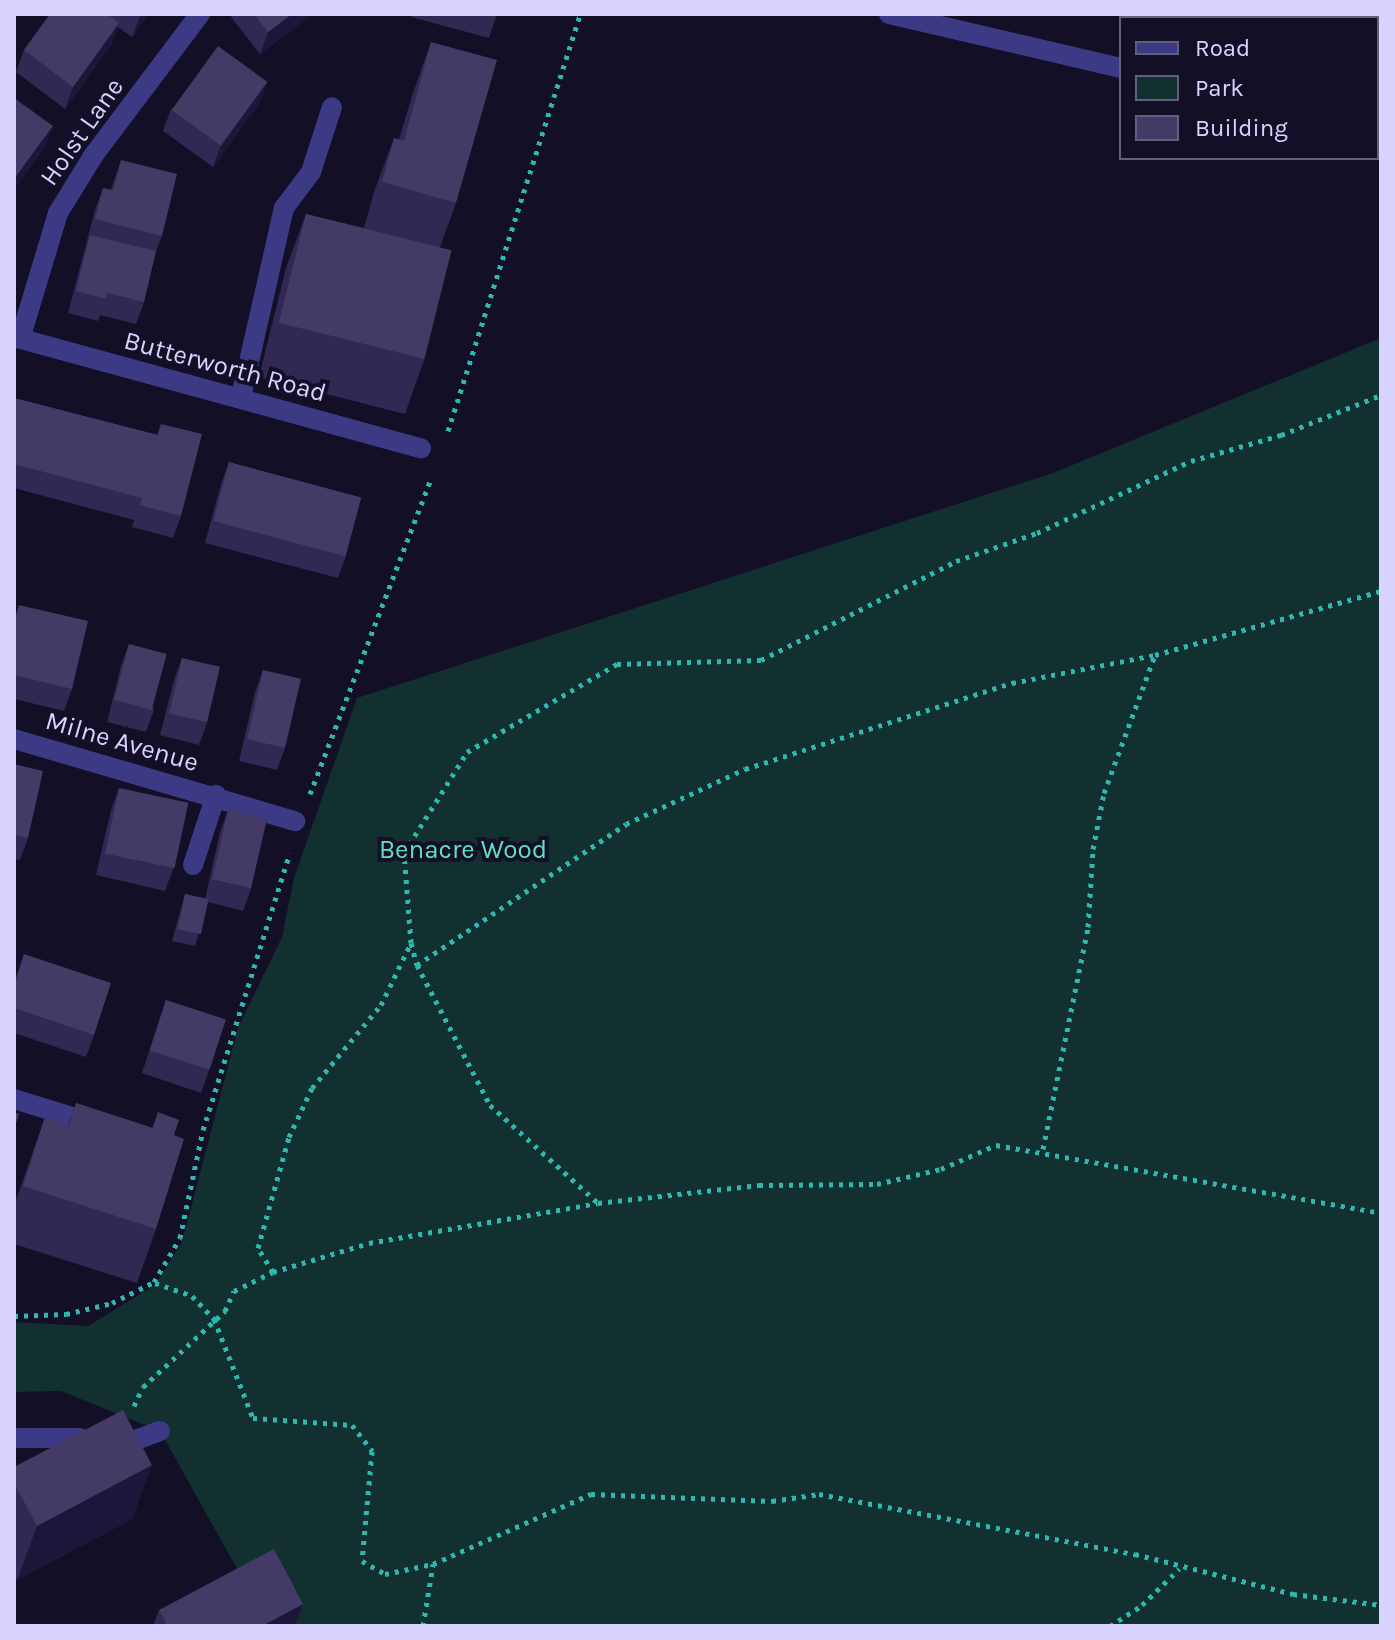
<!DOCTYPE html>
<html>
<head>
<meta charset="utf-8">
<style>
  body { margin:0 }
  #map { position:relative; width:1395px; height:1640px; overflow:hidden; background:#130f26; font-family:Karla,sans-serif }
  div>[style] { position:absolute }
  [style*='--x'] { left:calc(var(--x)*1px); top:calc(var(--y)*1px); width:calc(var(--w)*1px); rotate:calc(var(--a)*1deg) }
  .green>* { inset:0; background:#12302f }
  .path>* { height:5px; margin-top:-2.5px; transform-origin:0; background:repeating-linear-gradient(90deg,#2fb8b0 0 4px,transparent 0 10px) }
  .minor>* { height:20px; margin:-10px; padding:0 10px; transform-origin:10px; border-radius:10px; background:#3d3a85 }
  .wall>* { inset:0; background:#312854 }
  .shaded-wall>* { inset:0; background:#1d163a }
  .building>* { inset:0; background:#433a66; transform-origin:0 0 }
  span { translate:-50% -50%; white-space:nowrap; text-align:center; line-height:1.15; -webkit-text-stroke:8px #130f26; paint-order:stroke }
  .street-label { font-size:26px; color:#d9d4ff }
  .park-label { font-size:26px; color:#5fe0c0 }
  .frame { position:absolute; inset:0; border:16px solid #d9d4ff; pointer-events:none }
  .legend { position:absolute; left:1119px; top:16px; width:260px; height:144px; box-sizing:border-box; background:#130f26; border:2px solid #625e7d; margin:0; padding:10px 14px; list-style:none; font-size:24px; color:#d9d4ff }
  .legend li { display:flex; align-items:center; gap:16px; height:40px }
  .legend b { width:40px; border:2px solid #625e7d }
</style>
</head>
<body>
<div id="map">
  <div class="green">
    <i style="clip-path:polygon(1381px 338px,1381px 1626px,269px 1626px,160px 1431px,61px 1391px,14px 1392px,14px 1322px,88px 1326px,155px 1285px,182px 1242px,238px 1028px,282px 937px,294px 878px,357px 698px,1053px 473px)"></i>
  </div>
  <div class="path">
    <i style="--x:1271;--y:18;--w:4;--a:-63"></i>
    <i style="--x:448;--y:431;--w:437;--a:-72.4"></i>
    <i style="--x:310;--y:794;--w:338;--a:-69"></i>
    <i style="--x:411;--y:943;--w:23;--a:75"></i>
    <i style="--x:417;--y:965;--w:158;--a:62.5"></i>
    <i style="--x:490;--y:1105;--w:146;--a:42.2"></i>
    <i style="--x:417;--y:965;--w:252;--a:-34"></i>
    <i style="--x:626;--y:824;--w:131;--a:-24.8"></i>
    <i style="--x:745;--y:769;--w:281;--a:-17.9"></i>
    <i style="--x:1012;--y:683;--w:146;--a:-11.1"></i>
    <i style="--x:1155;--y:655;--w:235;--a:-15.8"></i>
    <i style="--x:1043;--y:1149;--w:227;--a:-78.5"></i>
    <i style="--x:1088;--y:927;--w:78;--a:-86.3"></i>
    <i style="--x:1093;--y:849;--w:57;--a:-78.9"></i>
    <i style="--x:1104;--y:793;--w:147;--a:-69.7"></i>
    <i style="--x:273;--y:1272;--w:28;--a:-122"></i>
    <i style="--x:258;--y:1248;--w:115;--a:-74.4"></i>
    <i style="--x:289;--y:1137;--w:54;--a:-64.9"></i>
    <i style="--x:312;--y:1088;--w:108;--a:-50.3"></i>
    <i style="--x:381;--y:1005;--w:69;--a:-64.2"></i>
    <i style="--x:411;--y:943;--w:90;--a:-94.4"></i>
    <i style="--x:404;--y:853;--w:119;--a:-58"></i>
    <i style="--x:467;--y:752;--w:174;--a:-30.4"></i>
    <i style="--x:617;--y:664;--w:144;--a:-1.6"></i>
    <i style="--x:761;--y:660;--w:219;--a:-26.9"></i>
    <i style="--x:956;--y:561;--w:86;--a:-19.1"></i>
    <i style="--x:1037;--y:533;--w:170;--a:-25.1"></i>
    <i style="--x:1191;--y:461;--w:94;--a:-16.1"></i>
    <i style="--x:1281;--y:435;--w:108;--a:-21.8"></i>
    <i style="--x:155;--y:1283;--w:39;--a:19"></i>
    <i style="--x:192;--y:1296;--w:32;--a:46"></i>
    <i style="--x:214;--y:1319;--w:106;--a:68.5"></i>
    <i style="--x:253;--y:1418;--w:99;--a:4"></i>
    <i style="--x:352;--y:1425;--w:33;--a:52"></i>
    <i style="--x:372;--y:1451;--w:110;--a:95.2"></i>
    <i style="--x:362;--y:1561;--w:26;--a:29"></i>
    <i style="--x:385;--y:1574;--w:49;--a:-11.8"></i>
    <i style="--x:14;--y:1316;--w:52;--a:-2.2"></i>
    <i style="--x:66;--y:1314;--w:47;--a:-13.4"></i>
    <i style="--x:112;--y:1303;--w:47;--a:-26.6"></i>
    <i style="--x:154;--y:1282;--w:51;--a:-59.4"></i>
    <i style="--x:180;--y:1238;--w:110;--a:-78"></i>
    <i style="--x:203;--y:1130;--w:290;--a:-72.6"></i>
    <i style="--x:134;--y:1406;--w:21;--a:-65"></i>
    <i style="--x:143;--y:1387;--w:112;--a:-42.8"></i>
    <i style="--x:225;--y:1311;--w:22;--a:-66"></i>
    <i style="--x:234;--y:1291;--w:43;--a:-26"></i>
    <i style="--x:273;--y:1272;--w:100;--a:-16.8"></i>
    <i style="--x:369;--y:1243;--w:232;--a:-9.9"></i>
    <i style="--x:598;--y:1203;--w:162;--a:-6.4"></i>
    <i style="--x:759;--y:1185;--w:118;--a:-0.5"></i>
    <i style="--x:877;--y:1184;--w:66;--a:-13.2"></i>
    <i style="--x:941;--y:1169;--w:60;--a:-23.6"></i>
    <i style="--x:996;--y:1145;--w:391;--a:10"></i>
    <i style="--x:423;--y:1626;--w:63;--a:-80.8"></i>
    <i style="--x:433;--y:1564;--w:173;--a:-23.9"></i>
    <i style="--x:591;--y:1494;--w:181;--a:2.2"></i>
    <i style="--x:772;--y:1501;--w:48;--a:-8.5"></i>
    <i style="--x:819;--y:1494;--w:322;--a:10.8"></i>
    <i style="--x:1135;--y:1554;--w:163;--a:14.2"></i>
    <i style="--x:1293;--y:1594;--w:89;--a:7.1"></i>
    <i style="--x:1110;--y:1626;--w:38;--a:-33"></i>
    <i style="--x:1142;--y:1605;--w:52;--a:-44.2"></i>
  </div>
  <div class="minor">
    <i style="--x:889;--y:14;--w:238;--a:13.1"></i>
    <i style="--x:1377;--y:112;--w:4;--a:0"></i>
    <i style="--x:14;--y:337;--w:422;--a:15.3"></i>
    <i style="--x:20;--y:339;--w:132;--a:-73.2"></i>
    <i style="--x:58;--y:213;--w:67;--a:-58.4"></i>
    <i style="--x:93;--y:156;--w:178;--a:-53"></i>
    <i style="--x:241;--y:397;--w:194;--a:-77.2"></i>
    <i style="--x:284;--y:208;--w:45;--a:-53.1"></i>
    <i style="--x:311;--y:172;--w:68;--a:-72.1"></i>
    <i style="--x:14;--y:739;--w:293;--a:16.3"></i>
    <i style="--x:193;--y:865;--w:74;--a:-71.8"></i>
    <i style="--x:14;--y:1099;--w:88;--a:17.2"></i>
    <i style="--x:14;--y:1438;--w:65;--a:0"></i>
    <i style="--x:79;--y:1438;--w:36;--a:16"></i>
    <i style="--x:114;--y:1448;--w:49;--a:-20.3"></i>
  </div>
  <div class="wall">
    <i style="clip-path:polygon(50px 14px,148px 14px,132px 37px,118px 27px,111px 45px,65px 109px,16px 72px,24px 50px)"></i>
    <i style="clip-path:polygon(232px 14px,310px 14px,309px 17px,260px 54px,231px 17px)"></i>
    <i style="clip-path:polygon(412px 14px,497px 14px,489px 38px,411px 17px)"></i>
    <i style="clip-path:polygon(431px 42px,456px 203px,440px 247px,424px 360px,405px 414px,259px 377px,286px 268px,306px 214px,364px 228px,374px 192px,394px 138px,399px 139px,412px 96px)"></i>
    <i style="clip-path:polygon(267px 82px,259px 104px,213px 167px,163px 131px,171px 109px)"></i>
    <i style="clip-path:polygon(121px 160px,162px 236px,156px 251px,144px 302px,136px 324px,100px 315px,98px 321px,68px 313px,95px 210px,103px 188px,111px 190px)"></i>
    <i style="clip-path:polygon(14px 398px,157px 435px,161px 424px,181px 516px,173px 538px,132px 527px,134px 520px,14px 488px)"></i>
    <i style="clip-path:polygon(229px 462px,346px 556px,338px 578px,205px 543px,221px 484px)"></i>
    <i style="clip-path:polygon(19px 605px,72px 689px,64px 711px,14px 699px,14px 619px)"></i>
    <i style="clip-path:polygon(129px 644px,154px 710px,146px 732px,107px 722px,121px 666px)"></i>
    <i style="clip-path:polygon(182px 658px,207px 723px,199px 745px,160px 735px,174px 680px)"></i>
    <i style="clip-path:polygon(263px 670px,285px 748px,277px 770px,239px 761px,255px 692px)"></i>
    <i style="clip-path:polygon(14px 764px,28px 838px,20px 860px,14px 859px)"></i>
    <i style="clip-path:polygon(119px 788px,173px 869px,165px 891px,96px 875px,111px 810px)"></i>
    <i style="clip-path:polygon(228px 810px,251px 889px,243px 911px,208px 902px,195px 946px,172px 941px,185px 894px,205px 899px,220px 832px)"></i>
    <i style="clip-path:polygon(24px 954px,94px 1035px,86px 1057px,14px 1033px,14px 983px)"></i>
    <i style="clip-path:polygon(166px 1000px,209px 1071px,201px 1093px,142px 1073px)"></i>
    <i style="clip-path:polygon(76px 1103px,152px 1128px,158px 1112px,174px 1135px,156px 1229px,137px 1283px,14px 1244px,14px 1206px,45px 1117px,68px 1125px)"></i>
    <i style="clip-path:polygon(152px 1465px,132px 1519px,17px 1580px,14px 1574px,14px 1467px)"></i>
    <i style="clip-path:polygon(303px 1604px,295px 1626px,153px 1626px,159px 1610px)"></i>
  </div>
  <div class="shaded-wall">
    <i style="clip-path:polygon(141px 14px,148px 14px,132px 37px)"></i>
    <i style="clip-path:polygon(292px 14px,310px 14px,309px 17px,260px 54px,268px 32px)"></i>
    <i style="clip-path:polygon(119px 23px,111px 45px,65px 109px,73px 87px)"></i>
    <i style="clip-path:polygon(267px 82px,259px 104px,213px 167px,221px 145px)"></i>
    <i style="clip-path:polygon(53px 126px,45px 148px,14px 190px,14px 179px)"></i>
    <i style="clip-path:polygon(152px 1465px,132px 1519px,17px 1580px,37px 1526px)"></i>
    <i style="clip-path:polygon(303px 1604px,295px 1626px,262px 1626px)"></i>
  </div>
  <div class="building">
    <i style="clip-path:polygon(50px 14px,107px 14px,119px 23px,73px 87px,24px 50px)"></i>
    <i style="clip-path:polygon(254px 14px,292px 14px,268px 32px)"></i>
    <i style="clip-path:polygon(431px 42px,497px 60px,456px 203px,382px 182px,394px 138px,404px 141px)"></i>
    <i style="left:218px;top:46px;width:61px;height:79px;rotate:36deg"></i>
    <i style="clip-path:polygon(14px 98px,53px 126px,14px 179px)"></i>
    <i style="clip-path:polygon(121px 160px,177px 174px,162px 236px,95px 219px,103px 188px,113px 190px)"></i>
    <i style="left:306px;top:214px;width:150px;height:112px;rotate:14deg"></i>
    <i style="clip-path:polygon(90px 235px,156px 251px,144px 302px,107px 293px,106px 299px,76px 291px)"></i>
    <i style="clip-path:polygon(14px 398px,158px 435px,161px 424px,202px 434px,181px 516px,140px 505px,142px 498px,14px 464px)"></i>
    <i style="left:229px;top:462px;width:137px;height:61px;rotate:15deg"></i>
    <i style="clip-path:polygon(19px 605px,88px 621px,72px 689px,14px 675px,14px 627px)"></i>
    <i style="left:129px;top:644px;width:39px;height:58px;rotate:15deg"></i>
    <i style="left:182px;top:658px;width:39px;height:57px;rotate:13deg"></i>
    <i style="left:263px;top:670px;width:39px;height:71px;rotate:13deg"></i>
    <i style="clip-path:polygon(14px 764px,43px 771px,28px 838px,14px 835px)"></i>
    <i style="left:119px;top:788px;width:71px;height:67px;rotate:12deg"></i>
    <i style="left:228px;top:810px;width:40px;height:71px;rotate:13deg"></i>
    <i style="left:185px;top:894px;width:24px;height:36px;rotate:12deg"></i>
    <i style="clip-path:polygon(24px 954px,111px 983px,94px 1035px,14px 1008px,14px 986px)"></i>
    <i style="left:166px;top:1000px;width:63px;height:53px;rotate:18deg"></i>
    <i style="clip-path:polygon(76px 1103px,153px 1128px,158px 1112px,179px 1120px,174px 1135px,184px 1139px,156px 1229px,23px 1186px,45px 1117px,69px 1125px)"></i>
    <i style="clip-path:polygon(14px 1112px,19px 1114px,14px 1129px)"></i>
    <i style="clip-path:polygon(123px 1410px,152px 1465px,37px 1526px,14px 1483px,14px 1467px)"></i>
    <i style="clip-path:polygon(274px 1549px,303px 1604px,262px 1626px,160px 1626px,166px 1623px,159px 1610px)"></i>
  </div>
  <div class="street-label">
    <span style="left:82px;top:132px;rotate:-55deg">Holst Lane</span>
    <span style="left:225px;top:367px;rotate:15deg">Butterworth Road</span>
    <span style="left:122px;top:742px;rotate:16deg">Milne Avenue</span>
  </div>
  <div class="park-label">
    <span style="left:463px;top:850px">Benacre Wood</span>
  </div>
  <div class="frame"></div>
  <ul class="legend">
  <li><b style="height:10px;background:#3d3a85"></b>Road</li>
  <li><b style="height:22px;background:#12302f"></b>Park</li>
  <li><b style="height:22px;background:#433a66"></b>Building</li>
  </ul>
</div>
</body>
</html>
